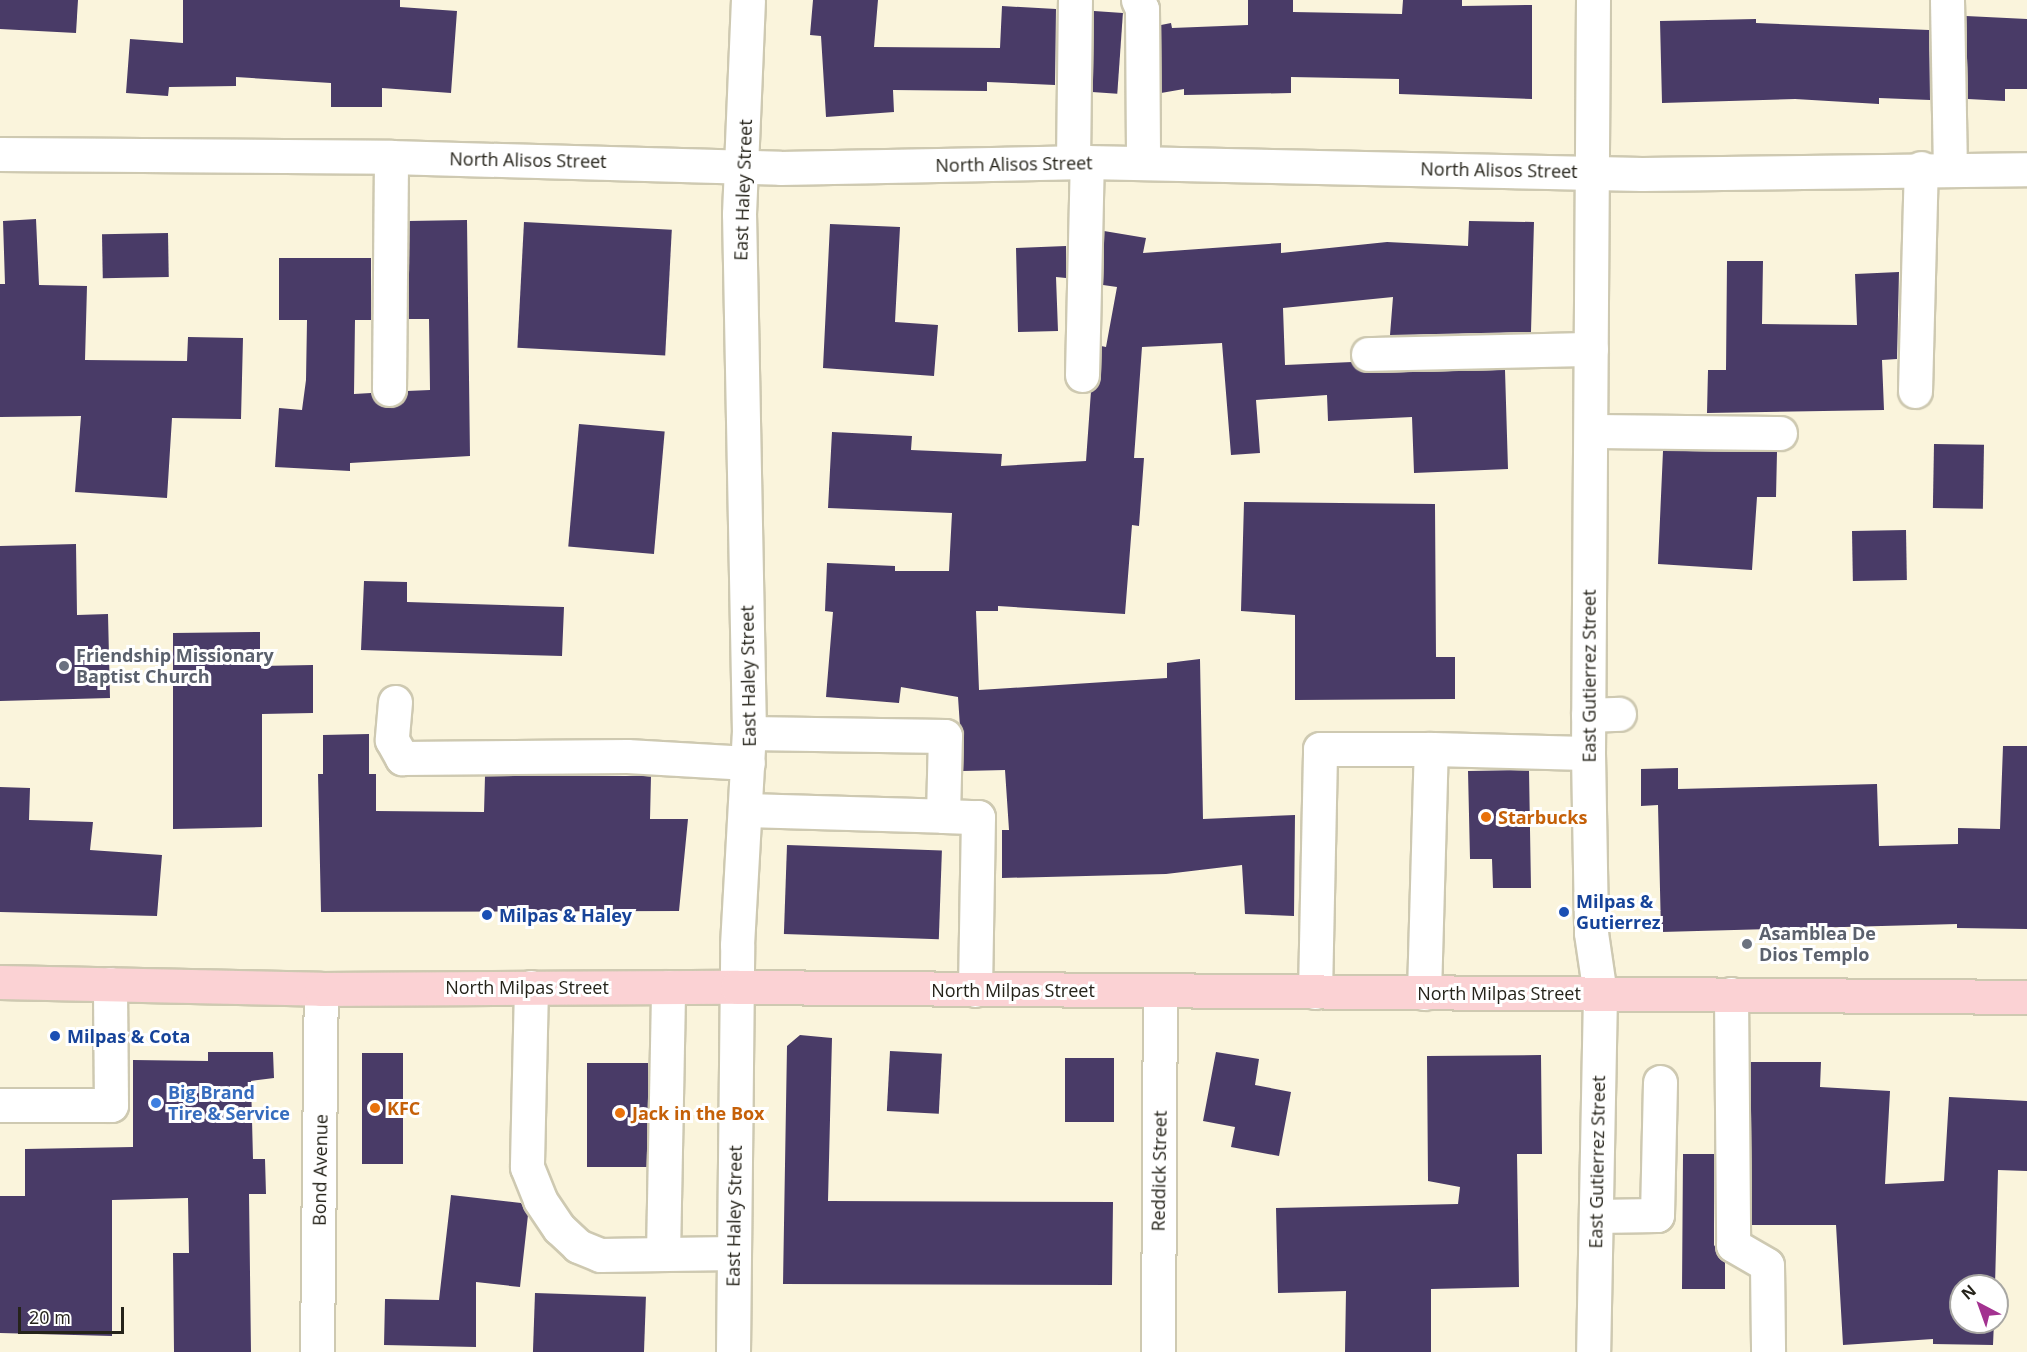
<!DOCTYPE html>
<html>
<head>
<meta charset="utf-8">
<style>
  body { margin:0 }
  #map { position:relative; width:2027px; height:1352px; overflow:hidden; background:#faf4dc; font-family:"Open Sans",sans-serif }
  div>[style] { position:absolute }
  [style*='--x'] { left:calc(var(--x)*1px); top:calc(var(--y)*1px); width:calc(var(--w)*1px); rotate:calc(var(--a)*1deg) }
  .building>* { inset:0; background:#493b67; transform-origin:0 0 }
  .roads { filter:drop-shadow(2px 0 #cec9b1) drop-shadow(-2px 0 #cec9b1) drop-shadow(0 2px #cec9b1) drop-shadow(0 -2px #cec9b1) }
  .minor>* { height:33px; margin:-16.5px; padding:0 16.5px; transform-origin:16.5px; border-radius:16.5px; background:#fff }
  .major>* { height:33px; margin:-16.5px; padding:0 16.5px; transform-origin:16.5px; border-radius:16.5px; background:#fbd2d4 }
  .dots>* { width:16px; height:16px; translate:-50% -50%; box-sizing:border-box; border:3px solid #fff; border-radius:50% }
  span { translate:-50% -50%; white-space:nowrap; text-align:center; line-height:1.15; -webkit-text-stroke:6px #fff; paint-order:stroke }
  .street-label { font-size:18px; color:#25231a }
  .worship-label { font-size:18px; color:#5b616d; font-weight:700 }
  .left { translate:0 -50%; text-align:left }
  .food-label { font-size:18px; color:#c56008; font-weight:700 }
  .transit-label { font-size:18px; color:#164399; font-weight:700 }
  .shop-label { font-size:18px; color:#366cbe; font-weight:700 }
  .north { position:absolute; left:1949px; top:1274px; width:60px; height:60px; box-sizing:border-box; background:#fff; border:2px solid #a8a7a3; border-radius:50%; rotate:319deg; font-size:16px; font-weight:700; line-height:24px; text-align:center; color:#25231a }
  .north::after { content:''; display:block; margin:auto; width:21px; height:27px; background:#a33290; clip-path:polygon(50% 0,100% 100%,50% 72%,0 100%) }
  .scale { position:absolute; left:18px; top:1307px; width:106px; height:27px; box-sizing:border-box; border:3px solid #25231a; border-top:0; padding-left:8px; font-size:18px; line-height:21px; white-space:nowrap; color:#25231a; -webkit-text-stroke:4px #fff; paint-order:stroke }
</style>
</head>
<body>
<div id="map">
  <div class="building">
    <i style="clip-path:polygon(0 0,78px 0,76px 33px,0 29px)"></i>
    <i style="clip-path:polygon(183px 0,400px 0,400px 7px,457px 11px,451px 93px,382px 88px,382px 107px,331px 107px,331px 83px,236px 77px,236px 86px,169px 87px,168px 96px,126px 93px,130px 39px,183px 43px)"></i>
    <i style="clip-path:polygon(813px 0,878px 0,874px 47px,1000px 48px,1002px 6px,1056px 9px,1055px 85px,987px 82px,987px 91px,893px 90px,894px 112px,826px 117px,821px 36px,810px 35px)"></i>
    <i style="clip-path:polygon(1248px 0,1293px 0,1293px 12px,1402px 14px,1403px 0,1462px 0,1462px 6px,1532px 5px,1532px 99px,1399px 94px,1399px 79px,1291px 77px,1291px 93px,1184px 95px,1184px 89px,1161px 93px,1161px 25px,1171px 23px,1172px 28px,1248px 25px)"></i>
    <i style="left:1094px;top:11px;width:29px;height:81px;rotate:4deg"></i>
    <i style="clip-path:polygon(1966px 16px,2027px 19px,2027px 89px,2005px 89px,2005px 101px,1968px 99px)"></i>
    <i style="clip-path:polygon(1756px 19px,1756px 23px,1929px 30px,1930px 100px,1879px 98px,1879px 104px,1795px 99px,1662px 103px,1660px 21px)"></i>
    <i style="clip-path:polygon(36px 219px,39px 285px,87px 286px,85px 360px,187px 361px,188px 337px,243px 338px,241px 419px,172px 418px,167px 498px,75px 492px,81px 416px,0 417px,0 284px,5px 284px,3px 221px)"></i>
    <i style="clip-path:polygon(467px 220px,470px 456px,350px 463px,350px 471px,275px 467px,279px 408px,302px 410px,306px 380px,307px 320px,279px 320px,279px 258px,371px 258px,371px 320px,355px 320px,354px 394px,371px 393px,379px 405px,389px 408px,399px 405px,407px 391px,430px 390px,429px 319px,408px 319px,409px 221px)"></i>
    <i style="clip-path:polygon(1469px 221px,1534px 222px,1531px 332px,1390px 335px,1393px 297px,1283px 308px,1285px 365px,1352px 362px,1368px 373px,1505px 370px,1508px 469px,1414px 473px,1412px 417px,1328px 421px,1327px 395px,1256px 400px,1260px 453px,1231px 455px,1222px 343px,1142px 347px,1134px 458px,1144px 458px,1139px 526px,1132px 525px,1125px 614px,998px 606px,998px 611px,976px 611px,979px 690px,1167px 678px,1167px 663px,1200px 659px,1203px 819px,1295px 815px,1294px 916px,1245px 914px,1242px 865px,1166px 874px,1002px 878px,1002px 830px,1009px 830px,1005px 770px,963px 771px,958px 697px,901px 687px,899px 703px,826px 697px,833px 612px,825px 611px,827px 563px,895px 566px,895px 571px,949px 571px,952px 513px,828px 508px,832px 432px,912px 436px,911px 450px,1002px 454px,1001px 466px,1086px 461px,1091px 391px,1101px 376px,1101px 346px,1106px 347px,1117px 287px,1103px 285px,1104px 231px,1146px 238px,1143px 253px,1281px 243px,1281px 253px,1387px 242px,1468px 246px)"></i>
    <i style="left:524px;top:222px;width:148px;height:126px;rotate:3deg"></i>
    <i style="clip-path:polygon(830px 224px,900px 227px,895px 322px,938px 325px,934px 376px,823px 368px)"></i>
    <i style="left:168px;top:233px;width:44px;height:66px;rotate:89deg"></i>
    <i style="clip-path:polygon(1066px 246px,1066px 278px,1056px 277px,1058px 331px,1018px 332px,1016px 248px)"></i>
    <i style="clip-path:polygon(1727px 261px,1763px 261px,1762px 324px,1857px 325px,1855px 274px,1899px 272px,1897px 359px,1882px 360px,1884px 410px,1707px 413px,1708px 370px,1726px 370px)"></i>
    <i style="left:579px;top:424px;width:86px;height:123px;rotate:5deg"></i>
    <i style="left:1934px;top:444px;width:50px;height:64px;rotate:1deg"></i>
    <i style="clip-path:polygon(1663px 451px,1777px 452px,1776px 497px,1757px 497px,1752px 570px,1658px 564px)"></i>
    <i style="clip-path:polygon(1244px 502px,1435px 504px,1436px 657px,1455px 657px,1455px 699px,1295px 700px,1295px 615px,1241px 611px)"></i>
    <i style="left:1906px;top:530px;width:50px;height:54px;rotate:89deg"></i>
    <i style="clip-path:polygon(76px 544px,77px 615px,108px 614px,110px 698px,0 701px,0 546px)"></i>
    <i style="clip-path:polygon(364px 581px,407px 582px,407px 602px,564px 607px,562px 656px,361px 650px)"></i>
    <i style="clip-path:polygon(260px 632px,260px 666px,313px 665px,313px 713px,262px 714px,262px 827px,173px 829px,173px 633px)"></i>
    <i style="clip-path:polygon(369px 734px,369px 774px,376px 774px,376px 811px,484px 812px,485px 776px,651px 776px,650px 819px,688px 819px,679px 911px,321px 912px,318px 774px,323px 774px,323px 735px)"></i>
    <i style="clip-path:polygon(2003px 746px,2027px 746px,2027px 929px,1957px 928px,1957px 924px,1661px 932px,1658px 805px,1641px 806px,1641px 769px,1678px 768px,1678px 789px,1877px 784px,1879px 846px,1958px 844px,1958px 828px,2000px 829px)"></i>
    <i style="clip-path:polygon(1529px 770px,1531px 888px,1493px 888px,1492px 859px,1470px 859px,1468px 771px)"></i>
    <i style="clip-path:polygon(0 787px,30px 788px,29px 820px,93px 822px,90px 850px,162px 855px,157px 916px,0 912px)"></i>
    <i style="left:787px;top:845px;width:155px;height:89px;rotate:2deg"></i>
    <i style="clip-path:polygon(800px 1035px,832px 1038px,828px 1201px,1113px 1202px,1112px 1285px,783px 1284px,787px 1046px)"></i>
    <i style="left:890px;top:1051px;width:52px;height:60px;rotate:3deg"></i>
    <i style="clip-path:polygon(208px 1052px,273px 1052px,274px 1078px,251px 1081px,253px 1159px,265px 1159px,266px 1194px,249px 1194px,251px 1352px,174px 1352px,173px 1253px,189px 1253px,188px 1198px,112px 1200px,112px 1336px,0 1333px,0 1196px,25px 1196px,25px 1149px,133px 1147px,133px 1060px,208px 1061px)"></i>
    <i style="clip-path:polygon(1216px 1052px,1259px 1059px,1255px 1085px,1291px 1092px,1279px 1156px,1231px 1147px,1235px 1127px,1203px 1121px)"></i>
    <i style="left:362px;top:1053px;width:41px;height:111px"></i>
    <i style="clip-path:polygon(1541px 1055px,1542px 1154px,1517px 1154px,1519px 1287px,1431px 1289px,1431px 1352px,1345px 1352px,1346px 1291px,1278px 1293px,1276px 1208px,1458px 1204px,1460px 1187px,1428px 1181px,1427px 1056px)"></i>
    <i style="left:1114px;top:1058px;width:64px;height:49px;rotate:90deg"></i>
    <i style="clip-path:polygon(1750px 1062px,1821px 1062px,1820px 1087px,1890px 1091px,1885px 1184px,1944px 1181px,1949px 1097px,2027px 1101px,2027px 1171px,1998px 1170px,1995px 1286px,1961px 1286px,1961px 1322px,1994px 1322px,1993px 1345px,1933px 1344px,1933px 1339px,1843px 1345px,1836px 1225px,1752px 1225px)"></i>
    <i style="left:587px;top:1063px;width:61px;height:104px"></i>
    <i style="clip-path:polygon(1683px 1154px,1714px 1154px,1714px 1245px,1725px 1262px,1725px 1289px,1682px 1289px)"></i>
    <i style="clip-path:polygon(451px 1195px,521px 1203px,528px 1215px,520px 1287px,476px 1282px,476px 1347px,384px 1345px,385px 1299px,439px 1300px)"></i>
    <i style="left:535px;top:1293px;width:111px;height:59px;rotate:2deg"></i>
  </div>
  <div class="roads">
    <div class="minor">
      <i style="--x:1138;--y:0;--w:10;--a:66"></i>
      <i style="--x:1142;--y:9;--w:153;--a:89.6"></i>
      <i style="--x:1593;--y:0;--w:753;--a:90.38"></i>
      <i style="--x:1588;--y:753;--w:180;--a:89"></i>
      <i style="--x:1591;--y:933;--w:62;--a:81.6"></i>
      <i style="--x:1600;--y:994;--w:358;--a:91.1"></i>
      <i style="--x:1947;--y:0;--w:168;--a:89"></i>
      <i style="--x:0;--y:154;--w:391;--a:0.4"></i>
      <i style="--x:391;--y:157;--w:389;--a:1.6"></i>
      <i style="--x:780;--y:168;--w:307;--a:-1.1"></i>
      <i style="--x:1087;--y:162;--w:555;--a:1.24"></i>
      <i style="--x:1642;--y:174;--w:385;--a:-0.7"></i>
      <i style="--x:1073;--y:162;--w:162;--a:-89.3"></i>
      <i style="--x:1368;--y:354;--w:223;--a:-1.3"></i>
      <i style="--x:1082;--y:375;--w:213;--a:-88.7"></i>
      <i style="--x:389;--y:389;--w:232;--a:-89.5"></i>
      <i style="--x:1915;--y:391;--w:223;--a:-88.5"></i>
      <i style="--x:1591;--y:431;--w:189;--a:0.6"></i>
      <i style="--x:395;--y:702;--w:38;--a:95"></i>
      <i style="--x:392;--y:740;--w:21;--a:61"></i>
      <i style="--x:402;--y:758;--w:225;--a:-0.5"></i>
      <i style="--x:627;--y:756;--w:121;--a:3.3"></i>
      <i style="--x:1588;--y:715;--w:31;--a:-2"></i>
      <i style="--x:746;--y:810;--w:197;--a:1.7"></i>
      <i style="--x:943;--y:816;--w:80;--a:-88.6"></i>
      <i style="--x:945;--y:736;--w:196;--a:-179.1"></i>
      <i style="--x:943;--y:816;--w:35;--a:2"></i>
      <i style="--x:978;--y:817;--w:173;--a:91"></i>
      <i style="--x:531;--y:987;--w:180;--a:91.3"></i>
      <i style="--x:527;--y:1167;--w:35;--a:68"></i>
      <i style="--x:540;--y:1200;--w:34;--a:56"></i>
      <i style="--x:559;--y:1228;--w:26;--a:43"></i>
      <i style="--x:578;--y:1246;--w:24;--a:22"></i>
      <i style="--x:600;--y:1255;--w:134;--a:-0.9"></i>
      <i style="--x:1315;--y:992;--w:243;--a:-88.8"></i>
      <i style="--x:1320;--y:749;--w:111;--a:0"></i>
      <i style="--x:1424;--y:993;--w:244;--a:-88.4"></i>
      <i style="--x:1431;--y:749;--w:157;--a:1.5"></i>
      <i style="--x:1731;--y:994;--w:251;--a:89.5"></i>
      <i style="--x:1733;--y:1245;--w:39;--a:30"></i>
      <i style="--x:1767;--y:1265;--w:87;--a:89.3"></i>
      <i style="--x:0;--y:1105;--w:111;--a:0"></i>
      <i style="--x:111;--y:1105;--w:121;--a:-90.5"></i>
      <i style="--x:1596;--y:1216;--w:61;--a:-0.9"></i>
      <i style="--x:1657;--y:1215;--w:133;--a:-88.7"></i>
      <i style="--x:663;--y:1254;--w:267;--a:-88.9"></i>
      <i style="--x:317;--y:1352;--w:363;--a:-89.4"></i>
      <i style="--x:733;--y:1352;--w:407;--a:-89.4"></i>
      <i style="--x:737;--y:945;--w:212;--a:-86.8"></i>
      <i style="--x:749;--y:733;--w:519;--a:-91.1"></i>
      <i style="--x:739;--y:214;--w:214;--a:-87.6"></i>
      <i style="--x:1158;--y:1352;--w:361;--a:-89.7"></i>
    </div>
    <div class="major">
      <i style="--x:0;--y:982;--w:321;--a:1.2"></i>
      <i style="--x:321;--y:989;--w:416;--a:-0.3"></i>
      <i style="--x:737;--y:987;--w:1290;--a:0.44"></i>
    </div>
  </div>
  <div class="dots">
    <i style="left:64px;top:666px;background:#6b7280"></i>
    <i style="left:1486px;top:817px;background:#e8710a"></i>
    <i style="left:1564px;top:912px;background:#1a4fb4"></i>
    <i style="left:487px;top:915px;background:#1a4fb4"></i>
    <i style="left:1747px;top:944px;background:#6b7280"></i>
    <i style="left:55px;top:1036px;background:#1a4fb4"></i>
    <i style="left:156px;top:1103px;background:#3f7fe0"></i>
    <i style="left:375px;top:1108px;background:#e8710a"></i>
    <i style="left:620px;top:1113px;background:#e8710a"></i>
  </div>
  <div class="street-label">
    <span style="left:528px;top:160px;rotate:1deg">North Alisos Street</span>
    <span style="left:1014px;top:164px;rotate:-1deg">North Alisos Street</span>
    <span style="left:1499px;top:170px;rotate:1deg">North Alisos Street</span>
    <span style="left:743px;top:190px;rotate:-88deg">East Haley Street</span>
    <span style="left:748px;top:676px;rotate:-91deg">East Haley Street</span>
    <span style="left:1589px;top:676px;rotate:-90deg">East Gutierrez Street</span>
    <span style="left:527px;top:987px">North Milpas Street</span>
    <span style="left:1013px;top:990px">North Milpas Street</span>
    <span style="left:1499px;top:993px">North Milpas Street</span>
    <span style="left:1597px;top:1162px;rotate:-89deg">East Gutierrez Street</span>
    <span style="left:320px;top:1170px;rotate:-89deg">Bond Avenue</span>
    <span style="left:1159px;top:1171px;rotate:-89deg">Reddick Street</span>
    <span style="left:734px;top:1216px;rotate:-89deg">East Haley Street</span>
  </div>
  <div class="worship-label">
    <span class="left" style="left:76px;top:666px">Friendship Missionary<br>Baptist Church</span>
    <span class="left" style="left:1759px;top:944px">Asamblea De<br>Dios Templo</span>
  </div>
  <div class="food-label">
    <span class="left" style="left:1498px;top:817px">Starbucks</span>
    <span class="left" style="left:387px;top:1108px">KFC</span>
    <span class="left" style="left:632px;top:1113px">Jack in the Box</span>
  </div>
  <div class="transit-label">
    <span class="left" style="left:1576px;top:912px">Milpas &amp;<br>Gutierrez</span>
    <span class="left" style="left:499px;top:915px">Milpas &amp; Haley</span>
    <span class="left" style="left:67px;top:1036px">Milpas &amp; Cota</span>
  </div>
  <div class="shop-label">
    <span class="left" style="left:168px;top:1103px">Big Brand<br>Tire &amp; Service</span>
  </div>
  <div class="north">N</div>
  <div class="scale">20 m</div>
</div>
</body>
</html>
